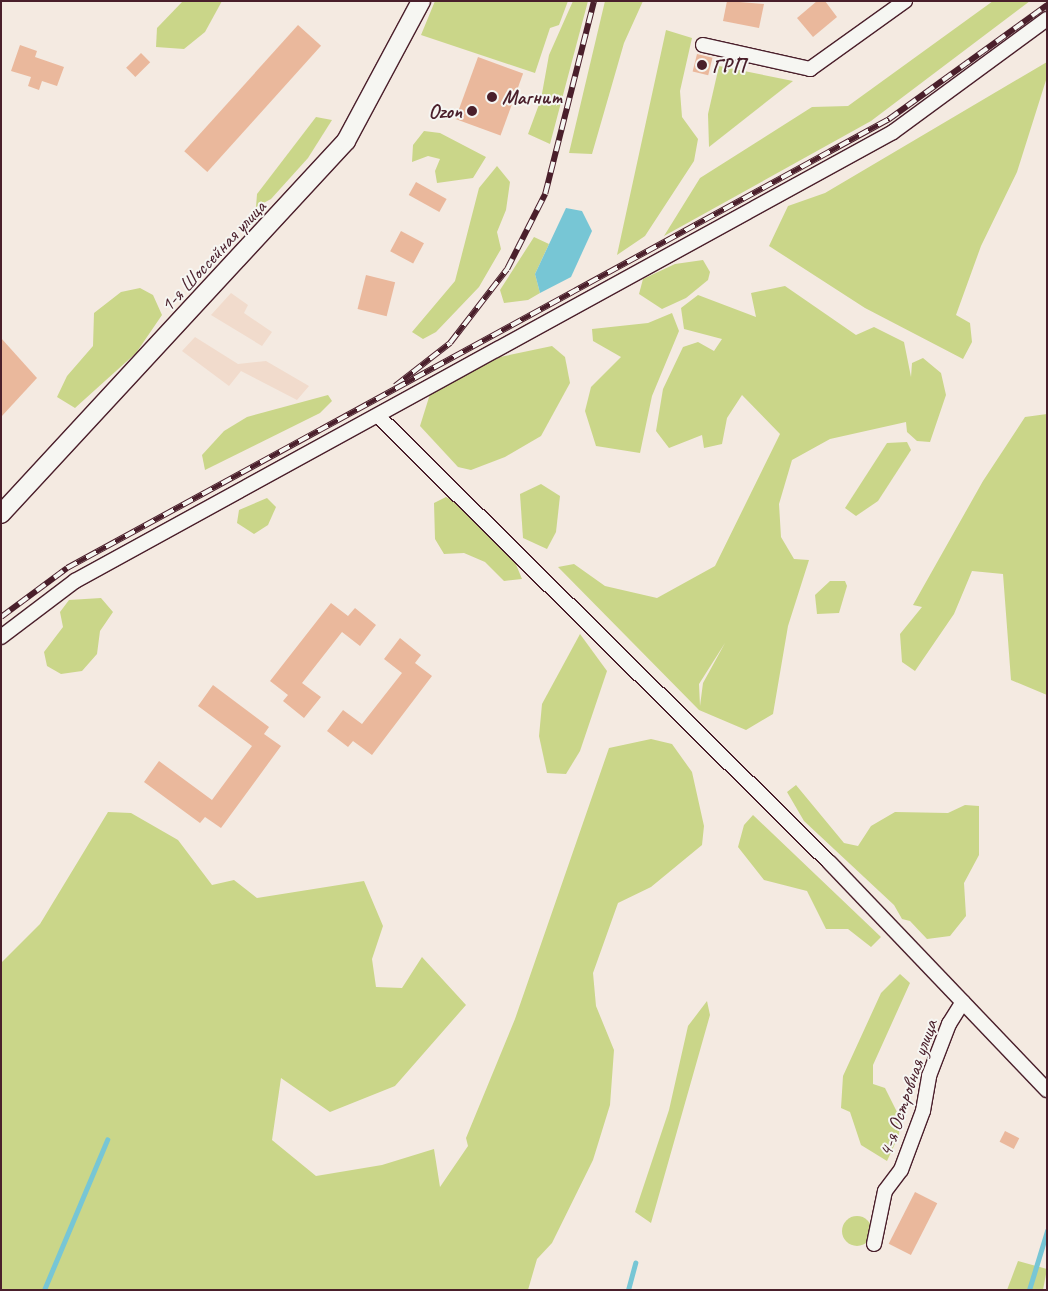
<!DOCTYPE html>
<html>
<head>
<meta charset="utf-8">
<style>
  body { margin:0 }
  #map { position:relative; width:1048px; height:1291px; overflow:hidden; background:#f4eae1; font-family:Caveat,sans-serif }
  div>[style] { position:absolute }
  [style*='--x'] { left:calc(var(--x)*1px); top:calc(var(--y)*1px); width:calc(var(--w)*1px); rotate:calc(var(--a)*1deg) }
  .built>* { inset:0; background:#f1dbcc }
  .green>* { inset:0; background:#cad689 }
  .round { border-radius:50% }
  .water>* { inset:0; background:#77c6d5 }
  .stream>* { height:4.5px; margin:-2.25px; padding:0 2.25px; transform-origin:2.25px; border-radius:2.25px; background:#77c6d5 }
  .building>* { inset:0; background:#eab89c; transform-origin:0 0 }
  .roads { filter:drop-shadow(1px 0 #4a1f2b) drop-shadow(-1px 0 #4a1f2b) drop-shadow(0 1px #4a1f2b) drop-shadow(0 -1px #4a1f2b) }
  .minor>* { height:14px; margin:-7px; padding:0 7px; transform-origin:7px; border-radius:7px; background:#f6f6f2 }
  .tertiary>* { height:18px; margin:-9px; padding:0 9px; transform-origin:9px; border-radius:9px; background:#f6f6f2 }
  .rail>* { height:5.5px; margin-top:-2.75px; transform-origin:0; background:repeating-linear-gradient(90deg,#f6f6f2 0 11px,#4a1f2b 0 22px); box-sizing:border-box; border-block:1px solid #4a1f2b }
  .dots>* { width:14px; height:14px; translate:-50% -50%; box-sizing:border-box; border:2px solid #f6f6f2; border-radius:50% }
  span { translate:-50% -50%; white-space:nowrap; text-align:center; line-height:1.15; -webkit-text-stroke:4px #f6f6f2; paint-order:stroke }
  .poi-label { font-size:20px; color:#4a1f2b; font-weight:700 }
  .left { translate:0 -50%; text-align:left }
  .right { translate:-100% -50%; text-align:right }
  .street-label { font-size:20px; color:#4a1f2b }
  .frame { position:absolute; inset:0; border:2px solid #4a1f2b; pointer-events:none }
</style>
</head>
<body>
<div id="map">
  <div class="built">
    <i style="clip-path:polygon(231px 293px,248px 305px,244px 313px,272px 332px,262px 346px,211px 315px)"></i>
    <i style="clip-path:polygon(195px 337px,238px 364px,266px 361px,309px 386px,297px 400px,241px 371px,229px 386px,182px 351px)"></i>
  </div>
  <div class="green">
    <i style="clip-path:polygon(183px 1px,222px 1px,205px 32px,184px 49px,156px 47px,157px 28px)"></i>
    <i style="clip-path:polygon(435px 1px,568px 1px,559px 25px,550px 28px,535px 73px,421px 35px)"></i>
    <i style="clip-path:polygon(573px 1px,588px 1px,550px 144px,528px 134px,541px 99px,549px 55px)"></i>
    <i style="clip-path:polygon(605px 1px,643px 1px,624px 43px,592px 154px,569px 153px)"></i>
    <i style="clip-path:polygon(993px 1px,1030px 1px,871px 121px,664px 236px,700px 178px,812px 107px,848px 106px)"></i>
    <i style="clip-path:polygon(666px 30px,692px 38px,680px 91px,682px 117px,698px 139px,694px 161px,645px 236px,617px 255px)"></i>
    <i style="clip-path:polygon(1047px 62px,1047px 77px,1017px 172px,981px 246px,956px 315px,970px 323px,972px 342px,963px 359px,865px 308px,769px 246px,788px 206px,825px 193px)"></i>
    <i style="clip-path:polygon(719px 66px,793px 81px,709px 147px,708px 114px)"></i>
    <i style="clip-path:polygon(316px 117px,332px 120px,308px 158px,271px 199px,256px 207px,257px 194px)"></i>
    <i style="clip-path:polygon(424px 131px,440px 133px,486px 157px,473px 178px,437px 183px,435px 171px,440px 159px,428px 156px,412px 162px,413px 145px)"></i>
    <i style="clip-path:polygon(497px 166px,510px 182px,506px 210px,497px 232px,501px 249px,479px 287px,436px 332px,423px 339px,412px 332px,455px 281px,479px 188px)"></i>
    <i style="clip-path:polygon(534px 237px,549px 244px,535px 274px,540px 293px,528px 300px,504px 303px,500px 290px)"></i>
    <i style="clip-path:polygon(703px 260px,710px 272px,708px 280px,686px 298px,662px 309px,639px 294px,643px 279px,675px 264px)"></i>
    <i style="clip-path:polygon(evenodd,785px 286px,856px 335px,874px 327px,904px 342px,911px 377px,912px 363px,923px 358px,941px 373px,946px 395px,930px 442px,917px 441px,907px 432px,906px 422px,830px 439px,792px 460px,779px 504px,781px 537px,794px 559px,809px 560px,788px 626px,773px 714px,746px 730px,699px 710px,558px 567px,574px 564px,605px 586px,657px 598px,715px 566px,780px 434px,742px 395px,727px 418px,722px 444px,704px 448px,702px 435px,669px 448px,656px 431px,663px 389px,683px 347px,698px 342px,714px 351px,722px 339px,684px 329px,681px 308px,698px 295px,756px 317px,751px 293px,785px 286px,725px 643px,703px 683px,700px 706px,699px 684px,725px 643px)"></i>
    <i style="clip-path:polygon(140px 288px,153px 295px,162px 315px,136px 353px,75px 408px,57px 397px,67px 376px,93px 346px,94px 313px,121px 292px)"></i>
    <i style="clip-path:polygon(672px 313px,679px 331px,652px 396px,640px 453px,596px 446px,585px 411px,591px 387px,621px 357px,593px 341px,592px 329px,648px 323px)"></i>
    <i style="clip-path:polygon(552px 346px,565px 357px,570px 383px,541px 436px,505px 457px,471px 470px,458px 467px,420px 426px,430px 394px,500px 357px)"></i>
    <i style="clip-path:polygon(328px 395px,332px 401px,320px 413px,205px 470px,202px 455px,224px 431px,247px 417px)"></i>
    <i style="clip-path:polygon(1047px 414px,1047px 695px,1011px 680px,1003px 574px,972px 571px,954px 614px,915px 671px,902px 662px,900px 634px,922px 607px,913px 605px,983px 481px,1025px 417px)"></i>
    <i style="clip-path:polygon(907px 442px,911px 450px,878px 501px,856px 516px,845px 508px,887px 443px)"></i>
    <i style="clip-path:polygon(541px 484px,560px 496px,556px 532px,547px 549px,523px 538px,520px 494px)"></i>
    <i style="clip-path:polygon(446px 497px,461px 505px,494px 538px,515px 562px,522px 579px,504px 581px,485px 562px,464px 553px,444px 554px,435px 539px,434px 503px)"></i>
    <i style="clip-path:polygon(267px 498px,276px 507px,268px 525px,254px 534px,237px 523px,239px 510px)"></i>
    <i style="clip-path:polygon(830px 581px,845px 581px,847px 586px,839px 613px,817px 614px,815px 595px)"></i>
    <i style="clip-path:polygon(101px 598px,113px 612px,100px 631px,97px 654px,82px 671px,61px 674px,47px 666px,44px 652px,63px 627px,60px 612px,69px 600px)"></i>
    <i style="clip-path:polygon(580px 634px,607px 671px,580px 751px,566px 774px,547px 773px,539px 736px,542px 704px)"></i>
    <i style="clip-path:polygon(651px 739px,672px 744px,692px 772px,704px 826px,702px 845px,651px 887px,618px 903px,593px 973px,596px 1006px,614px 1050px,610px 1105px,593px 1160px,552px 1243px,537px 1259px,528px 1290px,1px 1290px,1px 963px,40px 924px,108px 812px,131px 813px,178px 840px,212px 885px,234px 880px,257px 898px,364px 881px,383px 926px,372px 959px,376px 987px,402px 988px,422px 957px,466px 1005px,395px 1086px,330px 1112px,281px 1078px,272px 1140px,316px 1176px,382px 1165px,434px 1149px,440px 1187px,468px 1146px,466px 1138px,515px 1019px,609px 748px)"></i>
    <i style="clip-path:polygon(796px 785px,844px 843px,858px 846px,871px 826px,895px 812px,948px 813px,965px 805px,979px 806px,979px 855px,964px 883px,966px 916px,950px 936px,927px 939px,910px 921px,902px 919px,894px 905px,804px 821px,787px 792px)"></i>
    <i style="clip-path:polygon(753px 815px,881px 937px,871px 947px,848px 929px,826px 929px,807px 891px,764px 880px,738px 847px,744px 825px)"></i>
    <i style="clip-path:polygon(900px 974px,910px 983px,873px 1065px,873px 1084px,885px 1088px,900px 1118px,899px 1135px,887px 1161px,861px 1145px,850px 1112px,841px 1108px,843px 1076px,881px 993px)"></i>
    <i style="clip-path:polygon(707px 1001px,710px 1015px,651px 1223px,635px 1212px,669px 1110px,688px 1026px)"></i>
    <i class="round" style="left:842px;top:1216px;width:30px;height:30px"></i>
    <i style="clip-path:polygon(1018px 1261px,1047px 1269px,1043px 1290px,1007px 1290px)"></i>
  </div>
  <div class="water">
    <i style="clip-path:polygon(566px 208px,582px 211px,592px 231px,571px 277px,540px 293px,535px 274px)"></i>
  </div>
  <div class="stream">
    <i style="--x:44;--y:1290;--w:163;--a:-67.2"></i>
    <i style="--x:628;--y:1290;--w:28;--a:-75"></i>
    <i style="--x:1029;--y:1290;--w:62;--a:-73"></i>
  </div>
  <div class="building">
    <i style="clip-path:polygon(727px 1px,764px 4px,759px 28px,723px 21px)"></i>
    <i style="clip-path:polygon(817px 1px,825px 1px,837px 17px,813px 37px,797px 18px)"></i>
    <i style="left:298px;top:25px;width:31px;height:170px;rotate:42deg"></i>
    <i style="clip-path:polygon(20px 45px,37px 51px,35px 57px,64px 67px,57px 86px,42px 81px,39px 90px,28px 86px,31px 77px,11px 71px)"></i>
    <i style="left:141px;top:53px;width:13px;height:21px;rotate:45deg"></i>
    <i style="left:697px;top:54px;width:16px;height:18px;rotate:14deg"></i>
    <i style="left:478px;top:57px;width:48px;height:66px;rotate:20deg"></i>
    <i style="left:416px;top:182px;width:35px;height:15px;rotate:29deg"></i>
    <i style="left:401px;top:231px;width:26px;height:23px;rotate:28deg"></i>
    <i style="left:366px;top:275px;width:30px;height:35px;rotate:14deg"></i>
    <i style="clip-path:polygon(1px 338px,37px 378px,1px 417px)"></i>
    <i style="clip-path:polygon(331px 603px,348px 616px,355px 608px,376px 625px,360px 646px,342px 632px,302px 683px,321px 697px,304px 718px,283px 701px,288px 695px,270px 681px)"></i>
    <i style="clip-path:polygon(400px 638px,421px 655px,415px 663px,432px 676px,372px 755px,353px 741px,348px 747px,327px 731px,343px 710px,362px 724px,402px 673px,384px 659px)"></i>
    <i style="clip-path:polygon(213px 685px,269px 727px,264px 734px,281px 746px,221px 828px,205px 817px,200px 823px,144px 782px,159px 761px,212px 800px,252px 746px,198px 706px)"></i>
    <i style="left:1005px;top:1131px;width:16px;height:12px;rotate:27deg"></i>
    <i style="left:915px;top:1192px;width:25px;height:58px;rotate:27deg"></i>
  </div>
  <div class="roads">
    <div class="minor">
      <i style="--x:703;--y:45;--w:110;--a:12.6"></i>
      <i style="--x:810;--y:69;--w:117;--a:-35.6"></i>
      <i style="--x:378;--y:416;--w:636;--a:44.68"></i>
      <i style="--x:830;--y:863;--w:314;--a:46.3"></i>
      <i style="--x:1;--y:637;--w:93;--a:-37.1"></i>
      <i style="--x:75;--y:581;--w:933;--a:-28.76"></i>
      <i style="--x:893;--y:132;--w:191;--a:-36.3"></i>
      <i style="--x:874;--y:1244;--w:54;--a:-78.3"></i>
      <i style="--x:885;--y:1191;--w:26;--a:-53"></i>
      <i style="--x:901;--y:1170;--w:63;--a:-69.6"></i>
      <i style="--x:923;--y:1111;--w:36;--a:-80"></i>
      <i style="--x:929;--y:1076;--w:56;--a:-69"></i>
      <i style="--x:949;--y:1024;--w:26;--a:-58"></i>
    </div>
    <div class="tertiary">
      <i style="--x:1;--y:514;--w:508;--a:-47.23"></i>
      <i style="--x:346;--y:141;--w:159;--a:-61.8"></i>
    </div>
  </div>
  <div class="rail">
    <i style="--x:395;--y:386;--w:70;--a:-38"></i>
    <i style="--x:450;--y:343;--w:93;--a:-52.4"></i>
    <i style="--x:507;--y:269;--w:84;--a:-63.1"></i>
    <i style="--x:545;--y:194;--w:199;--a:-75.8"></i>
    <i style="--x:1;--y:617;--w:82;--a:-36.6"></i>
    <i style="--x:67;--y:568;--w:937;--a:-28.64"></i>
    <i style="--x:889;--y:119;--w:195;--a:-35.8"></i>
  </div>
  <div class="dots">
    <i style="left:702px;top:65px;background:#4a1f2b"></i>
    <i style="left:492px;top:97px;background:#4a1f2b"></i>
    <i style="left:472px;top:111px;background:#4a1f2b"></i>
  </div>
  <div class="poi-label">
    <span class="left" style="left:712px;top:65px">ГРП</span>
    <span class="left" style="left:502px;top:97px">Магнит</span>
    <span class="right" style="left:462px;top:111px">Ozon</span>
  </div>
  <div class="street-label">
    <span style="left:213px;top:256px;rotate:-47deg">1-я Шоссейная улица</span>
    <span style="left:908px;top:1088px;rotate:-71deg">4-я Островная улица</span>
  </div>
  <div class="frame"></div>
</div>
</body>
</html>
